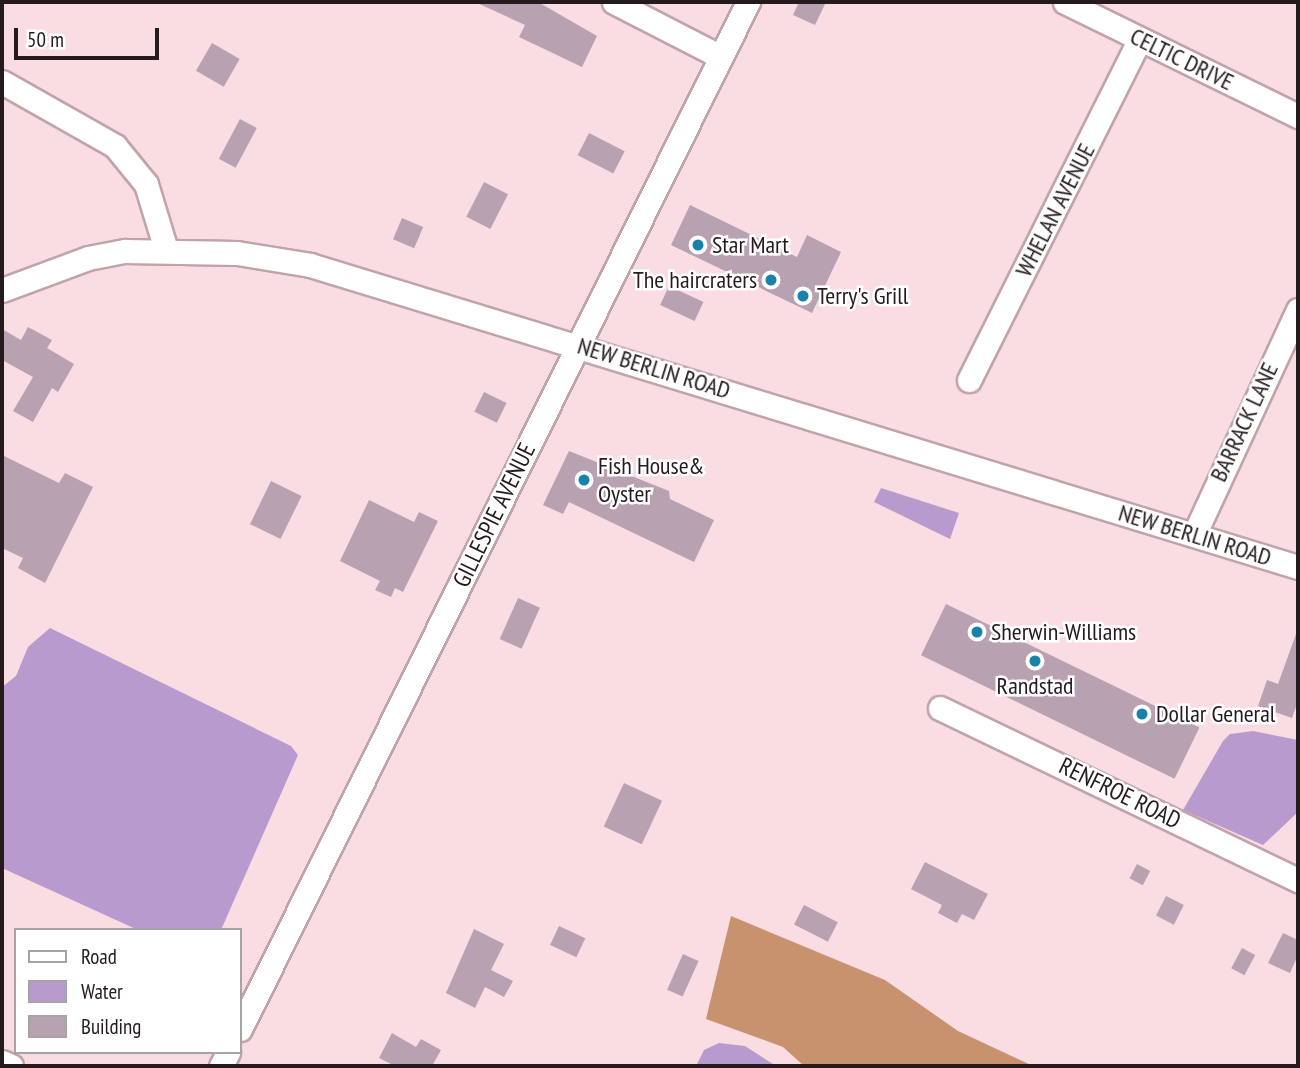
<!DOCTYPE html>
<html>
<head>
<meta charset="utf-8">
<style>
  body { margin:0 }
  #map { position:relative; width:1300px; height:1068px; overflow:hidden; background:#fadce3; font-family:"PT Sans Narrow",sans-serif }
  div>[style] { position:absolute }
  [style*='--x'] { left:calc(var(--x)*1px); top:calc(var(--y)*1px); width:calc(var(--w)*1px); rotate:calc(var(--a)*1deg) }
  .forest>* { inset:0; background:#c9926e }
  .water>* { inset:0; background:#b89acf }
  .building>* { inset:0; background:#b8a2b2; transform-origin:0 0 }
  .roads { filter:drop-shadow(2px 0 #c0a4aa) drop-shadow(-2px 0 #c0a4aa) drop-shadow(0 2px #c0a4aa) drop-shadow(0 -2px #c0a4aa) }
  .minor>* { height:23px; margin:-11.5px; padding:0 11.5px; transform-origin:11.5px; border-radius:11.5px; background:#fff }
  .dots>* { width:19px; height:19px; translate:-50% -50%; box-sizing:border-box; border:4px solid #fff; border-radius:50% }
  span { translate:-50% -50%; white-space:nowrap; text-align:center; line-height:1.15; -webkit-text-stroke:5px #fff; paint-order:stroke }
  .street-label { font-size:24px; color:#251b1d }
  .poi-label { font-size:24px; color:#251b1d }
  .left { translate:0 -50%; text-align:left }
  .right { translate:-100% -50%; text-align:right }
  .frame { position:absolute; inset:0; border:4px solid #251b1d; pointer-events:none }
  .legend { position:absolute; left:14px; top:928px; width:228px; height:126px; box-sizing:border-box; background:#fff; border:2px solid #a8a4a5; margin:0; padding:9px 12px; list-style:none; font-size:21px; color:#251b1d }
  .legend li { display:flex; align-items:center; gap:14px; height:35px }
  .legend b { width:35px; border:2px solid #a8a4a5 }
  .scale { position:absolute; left:14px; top:28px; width:145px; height:32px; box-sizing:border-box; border:4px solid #251b1d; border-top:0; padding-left:9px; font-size:21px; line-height:24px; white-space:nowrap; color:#251b1d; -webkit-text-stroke:5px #fff; paint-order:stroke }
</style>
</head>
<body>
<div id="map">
  <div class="forest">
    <i style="clip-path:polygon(731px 916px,885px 980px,958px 1031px,1033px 1066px,804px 1066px,783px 1047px,706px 1019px)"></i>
  </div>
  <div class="water">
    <i style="clip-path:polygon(881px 488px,959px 513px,950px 539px,874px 502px)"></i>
    <i style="clip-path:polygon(50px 628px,291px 746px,298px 755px,221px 930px,138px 930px,2px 868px,2px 687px,16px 676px,28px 647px)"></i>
    <i style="clip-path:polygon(1253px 731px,1298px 740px,1298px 812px,1263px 845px,1183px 810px,1223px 741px,1230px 734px)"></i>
    <i style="clip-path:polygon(719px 1043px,745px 1046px,776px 1066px,696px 1066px,704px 1050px)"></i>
  </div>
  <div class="building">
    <i style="clip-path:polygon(475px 2px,538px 2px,597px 36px,582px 67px,519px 37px,525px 25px)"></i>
    <i style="clip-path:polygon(799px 2px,826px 2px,815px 25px,793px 15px)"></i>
    <i style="left:212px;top:43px;width:32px;height:32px;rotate:30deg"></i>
    <i style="left:240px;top:119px;width:19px;height:45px;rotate:28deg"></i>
    <i style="left:589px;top:133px;width:40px;height:25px;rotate:27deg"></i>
    <i style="left:484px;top:182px;width:27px;height:39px;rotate:27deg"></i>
    <i style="clip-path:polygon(690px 205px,797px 257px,807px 235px,841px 252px,812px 313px,671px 245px)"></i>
    <i style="left:402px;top:218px;width:23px;height:23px;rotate:23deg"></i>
    <i style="left:669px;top:286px;width:38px;height:21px;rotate:25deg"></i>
    <i style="clip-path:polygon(28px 327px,52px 340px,47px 348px,74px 364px,58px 392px,52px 388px,33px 422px,13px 411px,33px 377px,2px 360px,2px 329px,21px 340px)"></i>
    <i style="left:484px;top:392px;width:25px;height:22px;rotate:26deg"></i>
    <i style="clip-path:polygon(569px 451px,669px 491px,670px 499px,714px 520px,694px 562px,569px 502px,563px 514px,543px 505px)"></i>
    <i style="clip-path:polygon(2px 455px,59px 483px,65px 473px,93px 487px,45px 583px,18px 568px,23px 558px,2px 548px)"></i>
    <i style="left:271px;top:481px;width:34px;height:48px;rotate:26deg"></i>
    <i style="clip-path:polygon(369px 500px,414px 522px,419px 512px,438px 521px,403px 592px,395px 588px,391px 597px,375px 590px,380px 581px,340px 561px)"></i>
    <i style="left:518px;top:598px;width:24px;height:45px;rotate:24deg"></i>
    <i style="left:946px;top:604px;width:282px;height:57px;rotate:26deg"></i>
    <i style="clip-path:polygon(1296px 634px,1298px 701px,1292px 718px,1258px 706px,1267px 680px,1278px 684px)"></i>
    <i style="left:624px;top:783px;width:42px;height:48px;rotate:25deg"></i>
    <i style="clip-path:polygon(925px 862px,988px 894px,974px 920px,962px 914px,957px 923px,938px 913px,942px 905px,911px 889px)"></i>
    <i style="left:1137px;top:864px;width:15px;height:16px;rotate:28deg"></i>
    <i style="left:1166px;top:896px;width:20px;height:22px;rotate:27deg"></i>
    <i style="left:804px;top:905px;width:38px;height:22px;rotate:27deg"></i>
    <i style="left:559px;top:926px;width:29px;height:21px;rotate:25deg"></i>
    <i style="clip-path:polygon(474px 929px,504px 944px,491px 970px,513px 981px,504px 997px,485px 987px,475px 1008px,446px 993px)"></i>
    <i style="clip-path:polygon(1283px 933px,1298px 940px,1298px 955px,1290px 973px,1268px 963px)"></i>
    <i style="left:1242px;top:948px;width:15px;height:23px;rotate:28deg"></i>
    <i style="left:683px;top:954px;width:17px;height:39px;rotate:24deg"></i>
    <i style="clip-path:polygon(392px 1033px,416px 1047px,421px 1039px,441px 1050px,432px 1066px,395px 1066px,379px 1058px)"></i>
  </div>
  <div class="roads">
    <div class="minor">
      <i style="--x:614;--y:2;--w:120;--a:27.2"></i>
      <i style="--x:1065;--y:2;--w:259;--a:26.1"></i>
      <i style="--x:2;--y:82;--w:130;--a:29.5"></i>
      <i style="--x:115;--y:146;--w:49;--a:50.8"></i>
      <i style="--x:146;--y:184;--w:69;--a:73.1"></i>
      <i style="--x:2;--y:290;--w:92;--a:-20.4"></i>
      <i style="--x:88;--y:258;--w:38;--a:-11"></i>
      <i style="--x:125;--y:251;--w:112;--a:1"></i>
      <i style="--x:237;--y:253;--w:74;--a:9.3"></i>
      <i style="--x:310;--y:265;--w:1033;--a:17"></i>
      <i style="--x:969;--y:380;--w:381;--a:-63.4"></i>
      <i style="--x:1194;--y:535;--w:248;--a:-65.2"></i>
      <i style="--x:940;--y:708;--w:397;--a:25.7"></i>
      <i style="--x:240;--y:1029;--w:1146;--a:-63.68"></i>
      <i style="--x:2;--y:1062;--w:10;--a:24"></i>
      <i style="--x:221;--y:1066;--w:16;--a:-63"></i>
    </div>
  </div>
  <div class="dots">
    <i style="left:698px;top:245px;background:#1982ab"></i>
    <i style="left:771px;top:280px;background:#1982ab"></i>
    <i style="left:803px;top:296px;background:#1982ab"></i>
    <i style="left:584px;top:480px;background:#1982ab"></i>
    <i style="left:977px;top:632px;background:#1982ab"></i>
    <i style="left:1035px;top:661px;background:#1982ab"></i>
    <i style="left:1142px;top:714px;background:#1982ab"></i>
  </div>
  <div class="street-label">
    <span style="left:1182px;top:59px;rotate:26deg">CELTIC DRIVE</span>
    <span style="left:1055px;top:210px;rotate:-63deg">WHELAN AVENUE</span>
    <span style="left:654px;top:368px;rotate:17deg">NEW BERLIN ROAD</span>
    <span style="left:1244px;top:422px;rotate:-65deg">BARRACK LANE</span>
    <span style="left:494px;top:515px;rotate:-64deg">GILLESPIE AVENUE</span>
    <span style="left:1195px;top:535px;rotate:17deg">NEW BERLIN ROAD</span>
    <span style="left:1120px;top:793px;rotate:26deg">RENFROE ROAD</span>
  </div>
  <div class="poi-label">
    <span class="left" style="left:712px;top:245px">Star Mart</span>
    <span class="right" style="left:757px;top:280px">The haircraters</span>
    <span class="left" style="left:817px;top:296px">Terry's Grill</span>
    <span class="left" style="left:598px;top:480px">Fish House&amp;<br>Oyster</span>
    <span class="left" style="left:991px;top:632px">Sherwin-Williams</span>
    <span style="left:1035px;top:686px">Randstad</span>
    <span class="left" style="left:1156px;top:714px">Dollar General</span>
  </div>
  <div class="frame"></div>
  <ul class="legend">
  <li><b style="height:9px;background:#fff"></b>Road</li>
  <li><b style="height:19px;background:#b89acf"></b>Water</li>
  <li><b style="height:19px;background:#b8a2b2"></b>Building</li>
  </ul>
  <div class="scale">50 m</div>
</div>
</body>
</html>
